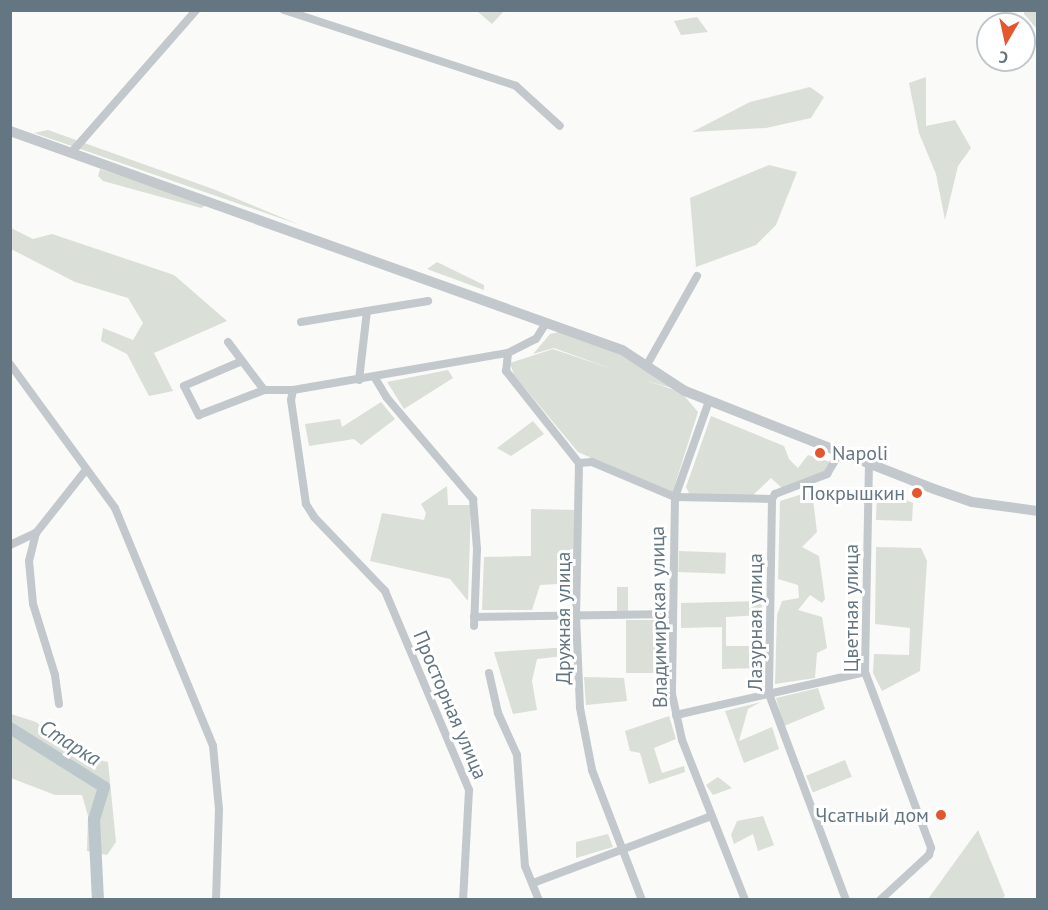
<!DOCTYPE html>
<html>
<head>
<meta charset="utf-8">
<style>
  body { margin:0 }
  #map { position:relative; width:1048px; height:910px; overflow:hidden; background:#fafaf8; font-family:"PT Sans",sans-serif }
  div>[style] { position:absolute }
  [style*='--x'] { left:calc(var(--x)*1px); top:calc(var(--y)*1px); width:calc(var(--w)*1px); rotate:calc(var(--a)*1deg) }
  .green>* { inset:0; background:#dadfd7; transform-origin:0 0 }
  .river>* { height:12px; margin:-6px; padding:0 6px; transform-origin:6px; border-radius:6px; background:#bbc7cb }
  .minor>* { height:8px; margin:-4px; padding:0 4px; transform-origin:4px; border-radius:4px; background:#c3c8cc }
  .tertiary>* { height:10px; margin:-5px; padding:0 5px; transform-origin:5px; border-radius:5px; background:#c3c8cc }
  .dots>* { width:16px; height:16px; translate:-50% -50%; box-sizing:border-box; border:3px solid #fff; border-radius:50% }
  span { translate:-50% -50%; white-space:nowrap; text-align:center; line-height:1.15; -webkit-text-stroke:6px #fff; paint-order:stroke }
  .poi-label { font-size:20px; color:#657683 }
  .left { translate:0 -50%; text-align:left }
  .right { translate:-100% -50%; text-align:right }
  .street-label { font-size:20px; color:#657683 }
  .water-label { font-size:21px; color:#60757c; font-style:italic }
  .frame { position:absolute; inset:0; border:12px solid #657683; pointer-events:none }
  .north { position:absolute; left:976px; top:12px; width:60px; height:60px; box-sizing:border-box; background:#fff; border:2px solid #c1c8cd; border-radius:50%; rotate:189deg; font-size:16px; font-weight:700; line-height:24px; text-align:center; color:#657683 }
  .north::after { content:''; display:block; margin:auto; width:21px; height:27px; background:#e4572e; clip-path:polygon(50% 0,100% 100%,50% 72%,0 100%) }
</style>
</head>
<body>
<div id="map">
  <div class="green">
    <i style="clip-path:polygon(477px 11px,504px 11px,492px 24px)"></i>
    <i style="clip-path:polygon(1024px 11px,1037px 11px,1037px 29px,1024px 14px)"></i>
    <i style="clip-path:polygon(697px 17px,708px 32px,681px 35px,674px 21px)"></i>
    <i style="clip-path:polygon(926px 77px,926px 126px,955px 120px,971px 148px,958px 166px,945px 220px,936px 174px,919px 133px,909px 83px)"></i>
    <i style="clip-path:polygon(810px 87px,824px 97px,811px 118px,766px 128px,692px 132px,750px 102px)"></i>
    <i style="clip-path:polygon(48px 130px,213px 189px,300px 225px,34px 133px)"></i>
    <i style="clip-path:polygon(769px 165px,797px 172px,776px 225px,756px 245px,696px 267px,690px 198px)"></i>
    <i style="clip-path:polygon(100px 169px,207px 205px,201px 208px,103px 181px,98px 176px)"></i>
    <i style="clip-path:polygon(11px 228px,33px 239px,52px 234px,174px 275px,227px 321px,154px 353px,173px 391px,149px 396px,127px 354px,101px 341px,103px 328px,133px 340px,143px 323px,128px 298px,75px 282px,11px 249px)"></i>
    <i style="clip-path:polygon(437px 262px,484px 285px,484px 290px,427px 269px)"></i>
    <i style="clip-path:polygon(559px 332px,612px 350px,675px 389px,644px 380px,681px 392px,698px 412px,672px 494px,578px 452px,514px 375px,510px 363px,553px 349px,615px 370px,554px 348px,533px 354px,550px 334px)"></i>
    <i style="clip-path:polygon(448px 370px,453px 378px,404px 409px,387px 382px)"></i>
    <i style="clip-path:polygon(381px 402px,395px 419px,361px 445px,354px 439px,309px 446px,305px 424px,340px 419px,342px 427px)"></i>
    <i style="clip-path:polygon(711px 416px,784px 446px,789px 459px,798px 468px,808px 455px,834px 463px,826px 474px,783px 489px,771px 478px,752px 496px,690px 495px,686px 487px)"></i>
    <i style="clip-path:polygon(533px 421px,544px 434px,511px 456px,497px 448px)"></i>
    <i style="clip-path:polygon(447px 486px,448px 505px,471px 505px,468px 601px,450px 579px,370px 561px,382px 513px,424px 520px,426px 513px,421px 504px)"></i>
    <i style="clip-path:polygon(877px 488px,913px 503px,912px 521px,876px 520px)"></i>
    <i style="clip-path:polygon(812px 491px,817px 532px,802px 547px,819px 556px,825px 599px,822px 603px,810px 595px,798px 610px,822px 617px,827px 648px,817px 653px,815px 678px,775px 684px,777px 615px,782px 601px,799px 598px,798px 585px,778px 579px,780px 501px)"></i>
    <i style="clip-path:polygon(531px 509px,578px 510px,573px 583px,540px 585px,532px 610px,482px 610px,484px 557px,531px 556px)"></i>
    <i style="clip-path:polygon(876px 547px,921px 548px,927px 561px,920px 671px,882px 691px,873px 673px,874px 654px,909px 655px,910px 628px,875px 624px)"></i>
    <i style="left:679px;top:551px;width:47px;height:21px;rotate:2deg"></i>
    <i style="left:617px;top:587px;width:11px;height:24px"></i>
    <i style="clip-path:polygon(762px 601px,762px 615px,726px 617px,726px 646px,762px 646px,762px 668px,722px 669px,722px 627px,681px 628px,681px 603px)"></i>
    <i style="left:626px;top:620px;width:40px;height:53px"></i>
    <i style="clip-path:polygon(571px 647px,572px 655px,537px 659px,532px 681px,537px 710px,513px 714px,494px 652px)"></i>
    <i style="clip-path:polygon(584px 677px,624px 678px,627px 701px,586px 705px)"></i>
    <i style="clip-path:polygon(818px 688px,825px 709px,784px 726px,776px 698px)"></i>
    <i style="clip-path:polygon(761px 702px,748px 709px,739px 741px,772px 727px,779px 749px,744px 763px,725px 711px)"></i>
    <i style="clip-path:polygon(11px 714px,36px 722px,73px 753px,108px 762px,116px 842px,107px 855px,87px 851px,88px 816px,82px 795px,55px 795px,11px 778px)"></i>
    <i style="clip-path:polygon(669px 716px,676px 739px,654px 748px,662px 773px,684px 766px,685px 772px,649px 784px,640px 753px,630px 751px,625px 731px)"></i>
    <i style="left:845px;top:760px;width:18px;height:42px;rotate:68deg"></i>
    <i style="clip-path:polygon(718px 777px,732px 788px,713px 795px,706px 785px)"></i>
    <i style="clip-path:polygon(763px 816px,774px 845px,758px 851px,753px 834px,734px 844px,731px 835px,737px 821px)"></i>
    <i style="clip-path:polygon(978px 830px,1005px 896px,1000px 900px,928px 899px)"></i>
    <i style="clip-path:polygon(608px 834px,613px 847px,576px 858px,576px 842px)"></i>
  </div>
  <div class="river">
    <i style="--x:10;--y:728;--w:111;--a:32.1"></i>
    <i style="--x:104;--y:787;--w:34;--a:107"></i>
    <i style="--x:94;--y:819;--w:81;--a:87.2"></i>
  </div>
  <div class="minor">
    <i style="--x:284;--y:10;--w:244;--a:18.1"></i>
    <i style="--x:516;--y:86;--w:59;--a:42.3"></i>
    <i style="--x:71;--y:153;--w:190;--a:-48.8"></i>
    <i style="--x:301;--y:322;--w:67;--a:-9.5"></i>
    <i style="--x:228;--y:342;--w:60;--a:53.1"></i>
    <i style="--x:264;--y:390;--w:29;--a:0"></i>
    <i style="--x:293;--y:390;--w:218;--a:-9.8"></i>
    <i style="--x:508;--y:353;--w:31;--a:-27"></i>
    <i style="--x:536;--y:339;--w:19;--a:-58"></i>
    <i style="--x:508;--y:353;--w:18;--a:96"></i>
    <i style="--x:506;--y:371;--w:117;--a:51.6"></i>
    <i style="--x:579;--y:463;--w:153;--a:91.1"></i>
    <i style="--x:576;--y:616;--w:92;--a:87.5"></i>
    <i style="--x:580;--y:708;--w:63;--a:79"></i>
    <i style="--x:592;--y:770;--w:139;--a:69"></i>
    <i style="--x:242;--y:361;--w:63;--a:156.7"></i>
    <i style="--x:184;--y:386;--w:33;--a:63"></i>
    <i style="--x:199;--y:415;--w:70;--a:-21"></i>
    <i style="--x:648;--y:363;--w:100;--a:-60.6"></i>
    <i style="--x:10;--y:364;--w:178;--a:53.9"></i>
    <i style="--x:115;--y:508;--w:257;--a:67.6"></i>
    <i style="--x:213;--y:746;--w:63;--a:84.6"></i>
    <i style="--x:219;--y:809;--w:91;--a:91.9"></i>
    <i style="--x:375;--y:378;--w:23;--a:59"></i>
    <i style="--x:387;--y:398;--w:133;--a:49.6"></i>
    <i style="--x:473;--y:499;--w:50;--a:85.4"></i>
    <i style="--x:477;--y:549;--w:77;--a:92.2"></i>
    <i style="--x:359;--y:380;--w:69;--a:-83.4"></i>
    <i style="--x:367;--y:311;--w:62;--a:-9.3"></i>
    <i style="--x:293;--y:390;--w:10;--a:101"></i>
    <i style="--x:291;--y:400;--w:105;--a:81.8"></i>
    <i style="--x:306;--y:504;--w:15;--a:58"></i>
    <i style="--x:314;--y:517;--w:103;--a:46.2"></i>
    <i style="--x:385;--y:591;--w:216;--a:67.1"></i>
    <i style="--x:469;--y:790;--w:110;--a:93.1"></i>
    <i style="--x:709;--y:401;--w:102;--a:109.5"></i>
    <i style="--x:675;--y:497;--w:197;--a:90.9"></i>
    <i style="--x:672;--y:694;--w:47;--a:77.7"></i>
    <i style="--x:682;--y:740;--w:172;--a:68.5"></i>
    <i style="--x:579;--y:463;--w:13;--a:-4"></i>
    <i style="--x:592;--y:462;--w:90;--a:22.9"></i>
    <i style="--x:675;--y:497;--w:97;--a:1.2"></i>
    <i style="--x:772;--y:499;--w:195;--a:90.9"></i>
    <i style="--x:769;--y:694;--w:220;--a:69.5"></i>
    <i style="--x:869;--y:463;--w:209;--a:91.1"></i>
    <i style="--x:865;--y:672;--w:188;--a:69.4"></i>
    <i style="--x:931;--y:848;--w:7;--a:106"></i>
    <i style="--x:929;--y:855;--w:67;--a:137.4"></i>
    <i style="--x:772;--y:499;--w:6;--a:-59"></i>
    <i style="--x:775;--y:494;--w:56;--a:-21"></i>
    <i style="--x:827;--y:474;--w:26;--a:-59"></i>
    <i style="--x:10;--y:545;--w:29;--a:-25"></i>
    <i style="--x:474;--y:617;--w:198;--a:-0.9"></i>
    <i style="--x:489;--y:673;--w:41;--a:77.3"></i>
    <i style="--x:498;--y:713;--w:46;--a:65.7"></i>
    <i style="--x:517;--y:755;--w:111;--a:85.9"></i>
    <i style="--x:525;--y:866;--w:37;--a:68"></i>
    <i style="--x:59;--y:704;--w:29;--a:-98"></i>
    <i style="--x:55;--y:675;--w:74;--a:-107.2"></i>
    <i style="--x:33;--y:604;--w:43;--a:-95.3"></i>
    <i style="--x:29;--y:561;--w:29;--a:-76"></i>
    <i style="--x:36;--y:533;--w:80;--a:-51.6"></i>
    <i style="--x:676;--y:715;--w:194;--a:-12.8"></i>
    <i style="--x:533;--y:883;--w:190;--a:-20.6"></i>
  </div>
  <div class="tertiary">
    <i style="--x:10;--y:131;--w:650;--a:19.69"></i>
    <i style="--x:622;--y:350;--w:75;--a:33.1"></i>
    <i style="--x:685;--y:391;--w:268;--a:21.5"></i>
    <i style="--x:934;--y:489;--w:40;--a:18.9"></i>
    <i style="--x:972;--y:502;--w:67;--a:7.8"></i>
  </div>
  <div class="dots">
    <i style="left:820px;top:453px;background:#e4572e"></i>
    <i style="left:917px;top:493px;background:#e4572e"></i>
    <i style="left:941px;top:815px;background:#e4572e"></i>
  </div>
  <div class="poi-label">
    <span class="left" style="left:832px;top:453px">Napoli</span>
    <span class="right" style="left:905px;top:493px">Покрышкин</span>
    <span class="right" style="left:929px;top:815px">Чсатный дом</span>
  </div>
  <div class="street-label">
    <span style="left:851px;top:608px;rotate:-90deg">Цветная улица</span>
    <span style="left:659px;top:617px;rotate:-91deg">Владимирская улица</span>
    <span style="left:563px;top:618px;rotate:-90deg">Дружная улица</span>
    <span style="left:755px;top:622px;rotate:-90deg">Лазурная улица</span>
    <span style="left:450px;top:705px;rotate:67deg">Просторная улица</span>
  </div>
  <div class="water-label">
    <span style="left:70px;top:743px;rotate:32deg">Старка</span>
  </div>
  <div class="frame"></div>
  <div class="north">С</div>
</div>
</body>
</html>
